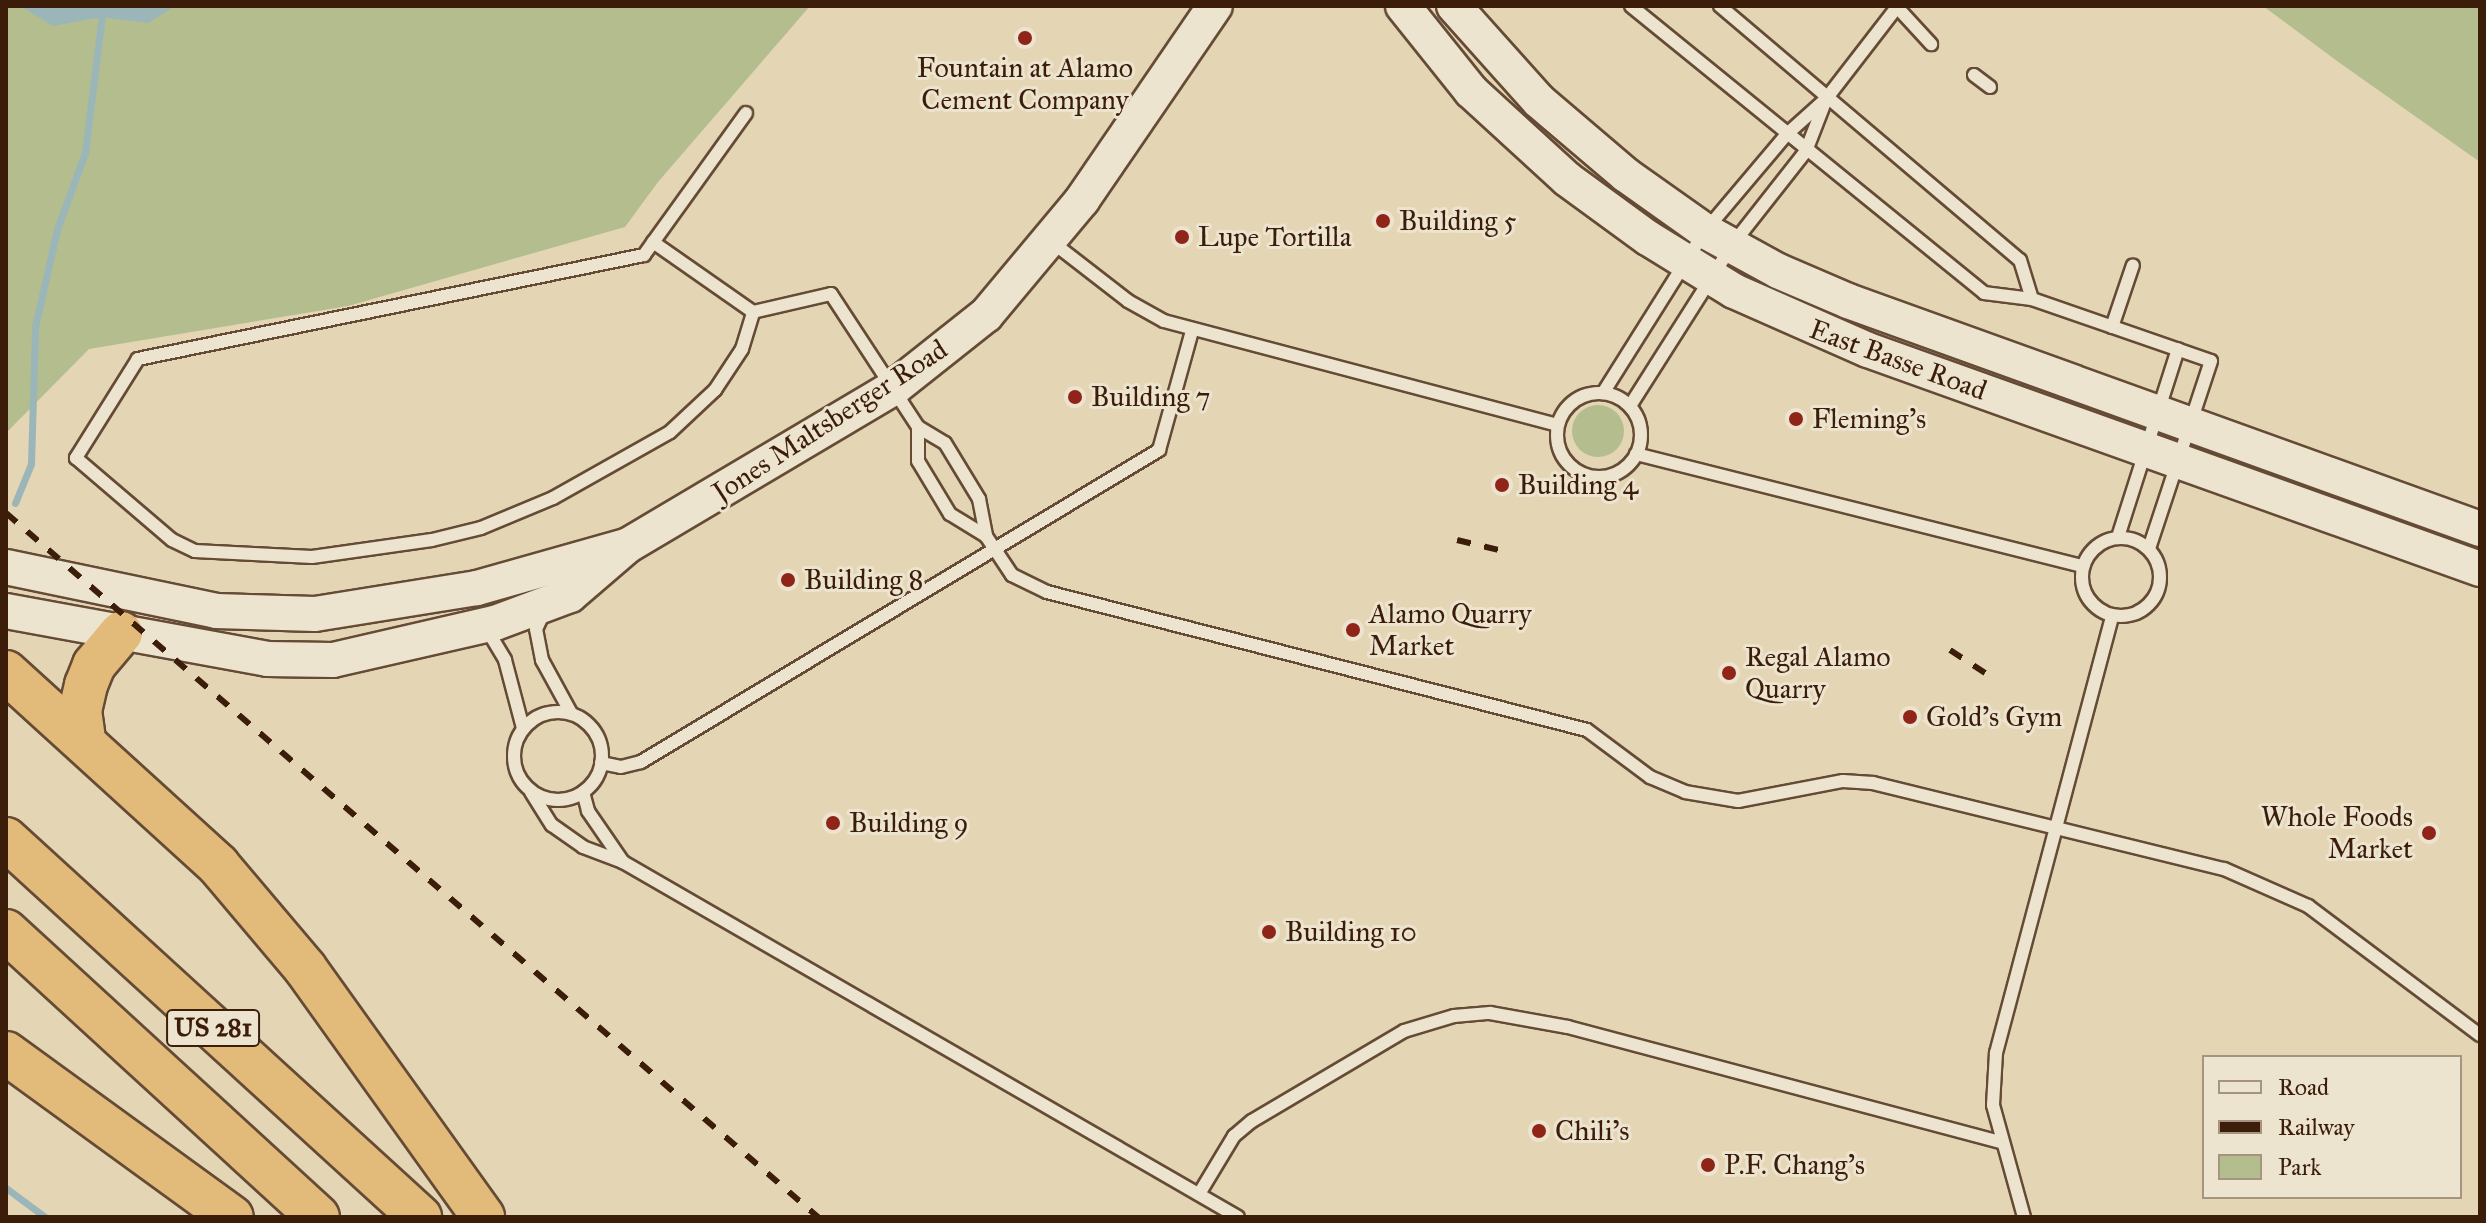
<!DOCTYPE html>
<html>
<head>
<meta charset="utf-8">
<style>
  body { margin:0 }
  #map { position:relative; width:2486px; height:1223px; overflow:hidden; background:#e4d5b5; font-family:"IM FELL Great Primer",serif }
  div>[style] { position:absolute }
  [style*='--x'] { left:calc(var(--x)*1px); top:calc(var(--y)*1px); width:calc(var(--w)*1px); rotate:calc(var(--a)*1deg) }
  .green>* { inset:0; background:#b3bd8e }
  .round { border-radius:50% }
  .water>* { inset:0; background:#9ab6b8 }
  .stream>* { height:7px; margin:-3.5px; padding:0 3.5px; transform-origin:3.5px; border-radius:3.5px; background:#9ab6b8 }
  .roads { filter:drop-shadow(2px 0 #654b35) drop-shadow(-2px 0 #654b35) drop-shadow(0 2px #654b35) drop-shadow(0 -2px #654b35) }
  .service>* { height:12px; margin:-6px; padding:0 6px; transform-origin:6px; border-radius:6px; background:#ede4cf }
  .service>.ring { margin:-6px; padding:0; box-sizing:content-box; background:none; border:12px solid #ede4cf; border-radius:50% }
  .secondary>* { height:34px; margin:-17px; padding:0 17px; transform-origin:17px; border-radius:17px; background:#ede4cf }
  .motorway>* { height:42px; margin:-21px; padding:0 21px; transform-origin:21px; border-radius:21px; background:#e2ba7a }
  .rail>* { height:6px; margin-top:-3px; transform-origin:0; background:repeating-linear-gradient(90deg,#3b1d0a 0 14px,transparent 0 28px) }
  .dots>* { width:22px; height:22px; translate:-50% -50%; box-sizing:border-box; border:4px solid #ede4cf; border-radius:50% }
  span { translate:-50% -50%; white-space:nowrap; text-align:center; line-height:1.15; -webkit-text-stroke:6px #ede4cf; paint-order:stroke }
  .shield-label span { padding:2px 6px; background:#ede4cf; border:2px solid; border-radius:6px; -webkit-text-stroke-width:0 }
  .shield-label { font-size:26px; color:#3b1d0a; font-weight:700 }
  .poi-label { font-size:28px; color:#3b1d0a }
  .left { translate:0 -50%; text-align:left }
  .right { translate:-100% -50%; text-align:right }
  .street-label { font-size:28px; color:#3b1d0a }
  .frame { position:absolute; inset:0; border:8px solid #3b1d0a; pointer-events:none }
  .legend { position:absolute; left:2202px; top:1055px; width:260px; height:144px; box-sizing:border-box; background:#ede4cf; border:2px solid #a69480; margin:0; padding:10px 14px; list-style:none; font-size:24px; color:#3b1d0a }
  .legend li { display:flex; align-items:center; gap:16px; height:40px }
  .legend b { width:40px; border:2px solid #a69480 }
</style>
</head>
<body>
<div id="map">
  <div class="green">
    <i style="clip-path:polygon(6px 6px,810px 6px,658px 182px,625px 227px,348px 306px,89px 349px,6px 433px)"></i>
    <i style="clip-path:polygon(2263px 6px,2480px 6px,2480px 162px,2337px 61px)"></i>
    <i class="round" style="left:1572px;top:405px;width:52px;height:52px"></i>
  </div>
  <div class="water">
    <i style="clip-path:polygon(20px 6px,175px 6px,148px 23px,101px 17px,53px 26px)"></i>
  </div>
  <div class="stream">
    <i style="--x:15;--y:503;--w:42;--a:-67.7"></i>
    <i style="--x:31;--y:464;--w:137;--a:-88.3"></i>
    <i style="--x:35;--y:327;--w:100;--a:-77.3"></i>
    <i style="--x:57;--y:229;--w:81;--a:-69.8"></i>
    <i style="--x:85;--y:153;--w:148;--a:-83"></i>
    <i style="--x:6;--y:1188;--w:49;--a:36.6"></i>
  </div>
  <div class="roads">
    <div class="service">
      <i style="--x:1631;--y:6;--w:455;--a:39.1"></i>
      <i style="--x:1984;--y:293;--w:48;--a:7.1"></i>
      <i style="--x:2032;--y:299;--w:189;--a:19.1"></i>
      <i style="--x:2211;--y:361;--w:197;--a:108.3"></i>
      <i style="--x:1720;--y:6;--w:393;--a:40.3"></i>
      <i style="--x:2020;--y:260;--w:41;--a:72.9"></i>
      <i style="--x:1896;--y:6;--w:52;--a:47.4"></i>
      <i style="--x:1974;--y:75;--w:20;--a:37"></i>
      <i style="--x:746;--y:113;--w:175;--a:125.7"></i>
      <i style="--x:644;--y:255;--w:517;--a:168.39"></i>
      <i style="--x:138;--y:359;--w:117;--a:122.1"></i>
      <i style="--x:76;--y:458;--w:126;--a:40.5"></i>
      <i style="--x:172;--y:540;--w:25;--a:26"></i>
      <i style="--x:195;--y:551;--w:117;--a:2.9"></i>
      <i style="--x:312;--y:557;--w:121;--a:-8.1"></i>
      <i style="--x:432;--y:540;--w:50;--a:-13.8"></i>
      <i style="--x:481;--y:528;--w:78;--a:-22.6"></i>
      <i style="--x:553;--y:498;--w:134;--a:-29.4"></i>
      <i style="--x:670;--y:432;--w:62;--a:-43"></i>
      <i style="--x:715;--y:390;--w:49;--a:-56.6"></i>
      <i style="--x:742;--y:349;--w:39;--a:-73"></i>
      <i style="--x:753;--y:312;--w:80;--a:-13"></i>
      <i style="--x:831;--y:294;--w:159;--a:56.8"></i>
      <i style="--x:918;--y:427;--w:34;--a:90"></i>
      <i style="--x:918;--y:461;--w:62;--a:58.9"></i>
      <i style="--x:950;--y:514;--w:42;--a:31.4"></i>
      <i style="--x:986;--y:536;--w:47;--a:56.3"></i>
      <i style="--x:1012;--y:575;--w:39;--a:26"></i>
      <i style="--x:1047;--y:592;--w:557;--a:14.34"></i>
      <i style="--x:1587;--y:730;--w:79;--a:36.7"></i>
      <i style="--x:1650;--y:777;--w:38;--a:23"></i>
      <i style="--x:1685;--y:792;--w:54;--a:9.6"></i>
      <i style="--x:1738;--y:801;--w:107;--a:-10.8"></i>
      <i style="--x:1843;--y:781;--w:30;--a:4"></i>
      <i style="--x:1873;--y:783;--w:361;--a:13.8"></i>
      <i style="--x:2224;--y:869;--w:92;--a:23.8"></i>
      <i style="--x:2308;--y:906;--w:215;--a:36.9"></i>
      <i style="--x:653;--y:242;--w:122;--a:35"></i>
      <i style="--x:1052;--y:242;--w:96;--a:37.8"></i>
      <i style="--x:1128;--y:301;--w:41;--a:29.1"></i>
      <i style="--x:1164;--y:321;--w:407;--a:14.8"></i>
      <i style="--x:2112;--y:327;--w:65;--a:-71.3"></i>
      <i style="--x:1603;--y:393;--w:191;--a:-57.8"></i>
      <i style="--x:1705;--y:231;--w:127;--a:-49.8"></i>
      <i style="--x:1787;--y:134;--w:52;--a:-41.9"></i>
      <i style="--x:1826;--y:99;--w:118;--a:-52.3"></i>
      <i class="ring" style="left:1557px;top:393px;width:72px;height:72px"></i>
      <i style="--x:1630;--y:406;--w:191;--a:-57.6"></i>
      <i style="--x:1732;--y:245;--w:120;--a:-51.8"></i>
      <i style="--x:1806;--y:151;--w:53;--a:-68.8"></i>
      <i style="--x:918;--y:427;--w:31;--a:31"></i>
      <i style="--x:945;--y:443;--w:66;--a:58.7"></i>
      <i style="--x:979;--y:499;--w:38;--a:79"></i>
      <i style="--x:1636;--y:454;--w:461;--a:14.1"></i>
      <i style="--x:2118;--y:537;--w:197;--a:-72.3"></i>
      <i class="ring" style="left:2082px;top:538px;width:66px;height:66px"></i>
      <i style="--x:545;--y:610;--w:21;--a:115"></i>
      <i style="--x:536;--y:629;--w:32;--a:79"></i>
      <i style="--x:542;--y:660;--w:60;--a:61.3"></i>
      <i style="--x:486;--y:628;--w:37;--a:59"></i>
      <i style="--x:505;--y:660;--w:70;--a:75.2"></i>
      <i class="ring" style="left:514px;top:712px;width:76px;height:76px"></i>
      <i style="--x:601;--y:763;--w:20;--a:11"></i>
      <i style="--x:621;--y:767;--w:21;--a:-14"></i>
      <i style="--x:641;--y:762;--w:605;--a:-31.06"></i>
      <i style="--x:1159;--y:450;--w:123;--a:-74.5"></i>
      <i style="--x:531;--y:792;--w:39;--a:58"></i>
      <i style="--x:552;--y:825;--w:38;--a:35"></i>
      <i style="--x:583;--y:847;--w:43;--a:20.6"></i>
      <i style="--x:623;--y:862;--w:710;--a:30"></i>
      <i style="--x:583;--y:792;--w:20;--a:75"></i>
      <i style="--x:588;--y:811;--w:62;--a:55.5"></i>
      <i style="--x:1199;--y:1194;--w:68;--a:-58.9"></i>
      <i style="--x:1234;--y:1136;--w:23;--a:-40"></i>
      <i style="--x:1252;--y:1121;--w:177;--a:-30.6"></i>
      <i style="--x:1404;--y:1031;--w:52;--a:-16.7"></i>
      <i style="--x:1454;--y:1016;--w:36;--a:-5"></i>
      <i style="--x:1490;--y:1013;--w:79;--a:10.2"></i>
      <i style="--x:1568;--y:1027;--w:447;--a:14.9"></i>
      <i style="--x:2024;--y:1217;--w:116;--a:-105.5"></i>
      <i style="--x:1993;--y:1105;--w:52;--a:-86.7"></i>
      <i style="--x:1996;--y:1053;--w:452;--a:-75.1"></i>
    </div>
    <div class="secondary">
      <i style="--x:1403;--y:6;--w:109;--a:51.3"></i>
      <i style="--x:1471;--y:91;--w:130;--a:42.5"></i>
      <i style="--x:1567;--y:179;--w:100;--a:36.1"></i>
      <i style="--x:1648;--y:238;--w:101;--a:31.6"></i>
      <i style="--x:1734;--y:291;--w:146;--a:23.8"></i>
      <i style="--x:1868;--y:350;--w:650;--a:19.69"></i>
      <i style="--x:1454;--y:6;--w:127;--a:48.2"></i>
      <i style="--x:1539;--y:101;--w:114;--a:40.4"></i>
      <i style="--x:1626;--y:175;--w:97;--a:35.3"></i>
      <i style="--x:1705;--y:231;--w:83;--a:28.7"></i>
      <i style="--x:1778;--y:271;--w:76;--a:23.2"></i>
      <i style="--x:1848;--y:301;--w:672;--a:19.84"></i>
      <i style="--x:6;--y:567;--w:215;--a:11.8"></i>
      <i style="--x:216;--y:611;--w:99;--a:1.7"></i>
      <i style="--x:315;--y:614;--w:164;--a:-9.1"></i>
      <i style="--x:477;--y:588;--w:151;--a:-15.8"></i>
      <i style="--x:6;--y:611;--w:265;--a:10.4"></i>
      <i style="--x:267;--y:659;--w:66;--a:0.9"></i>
      <i style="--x:333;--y:660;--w:166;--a:-12.9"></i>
      <i style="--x:495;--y:623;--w:80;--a:-20.5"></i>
      <i style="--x:570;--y:595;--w:75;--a:-40.7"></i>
      <i style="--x:627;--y:546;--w:312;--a:-30.7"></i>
      <i style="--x:895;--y:387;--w:116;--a:-38.4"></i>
      <i style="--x:986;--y:315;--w:150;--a:-50.1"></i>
      <i style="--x:1082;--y:200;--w:235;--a:-55.6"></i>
    </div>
    <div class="motorway">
      <i style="--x:6;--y:672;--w:287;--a:42.3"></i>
      <i style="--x:218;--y:865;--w:135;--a:49.8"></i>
      <i style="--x:305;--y:968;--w:306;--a:54.4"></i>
      <i style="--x:84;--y:739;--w:28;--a:-98"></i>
      <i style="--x:80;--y:711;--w:27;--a:-77"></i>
      <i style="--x:86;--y:685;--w:22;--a:-68"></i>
      <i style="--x:94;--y:665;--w:42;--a:-49.8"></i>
      <i style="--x:6;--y:839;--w:561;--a:42.4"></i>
      <i style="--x:6;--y:931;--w:423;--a:42.5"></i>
      <i style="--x:6;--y:1053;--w:279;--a:36"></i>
    </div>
  </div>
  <div class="rail">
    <i style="--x:6;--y:513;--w:1075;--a:40.93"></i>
    <i style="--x:1457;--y:540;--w:51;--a:13.5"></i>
    <i style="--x:1950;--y:650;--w:42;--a:33.3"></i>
  </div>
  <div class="dots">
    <i style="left:1025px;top:38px;background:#8f2418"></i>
    <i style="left:1383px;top:221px;background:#8f2418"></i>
    <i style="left:1182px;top:237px;background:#8f2418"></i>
    <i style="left:1075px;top:397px;background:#8f2418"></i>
    <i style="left:1796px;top:419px;background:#8f2418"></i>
    <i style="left:1502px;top:485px;background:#8f2418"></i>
    <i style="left:788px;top:580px;background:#8f2418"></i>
    <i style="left:1353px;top:630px;background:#8f2418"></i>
    <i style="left:1729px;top:673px;background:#8f2418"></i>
    <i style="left:1910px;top:717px;background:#8f2418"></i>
    <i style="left:833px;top:823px;background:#8f2418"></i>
    <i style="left:2429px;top:833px;background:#8f2418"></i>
    <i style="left:1269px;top:932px;background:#8f2418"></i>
    <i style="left:1539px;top:1131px;background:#8f2418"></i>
    <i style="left:1708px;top:1165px;background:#8f2418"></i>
  </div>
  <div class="shield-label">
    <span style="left:213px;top:1028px">US 281</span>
  </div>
  <div class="poi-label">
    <span style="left:1025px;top:84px">Fountain at Alamo<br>Cement Company</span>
    <span class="left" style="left:1399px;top:221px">Building 5</span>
    <span class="left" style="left:1198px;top:237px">Lupe Tortilla</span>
    <span class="left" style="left:1091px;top:397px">Building 7</span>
    <span class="left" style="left:1812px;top:419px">Fleming's</span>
    <span class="left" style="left:1518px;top:485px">Building 4</span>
    <span class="left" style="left:804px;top:580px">Building 8</span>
    <span class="left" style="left:1369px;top:630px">Alamo Quarry<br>Market</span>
    <span class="left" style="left:1745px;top:673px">Regal Alamo<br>Quarry</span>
    <span class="left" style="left:1926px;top:717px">Gold's Gym</span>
    <span class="right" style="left:2413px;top:833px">Whole Foods<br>Market</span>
    <span class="left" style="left:849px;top:823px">Building 9</span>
    <span class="left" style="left:1285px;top:932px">Building 10</span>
    <span class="left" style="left:1555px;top:1131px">Chili's</span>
    <span class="left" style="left:1724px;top:1165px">P.F. Chang's</span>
  </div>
  <div class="street-label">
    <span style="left:1898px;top:360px;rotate:20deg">East Basse Road</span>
    <span style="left:830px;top:421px;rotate:-33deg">Jones Maltsberger Road</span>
  </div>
  <div class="frame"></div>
  <ul class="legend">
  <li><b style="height:10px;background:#ede4cf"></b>Road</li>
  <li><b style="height:10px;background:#3b1d0a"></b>Railway</li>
  <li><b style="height:22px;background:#b3bd8e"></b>Park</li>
  </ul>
</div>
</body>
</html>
